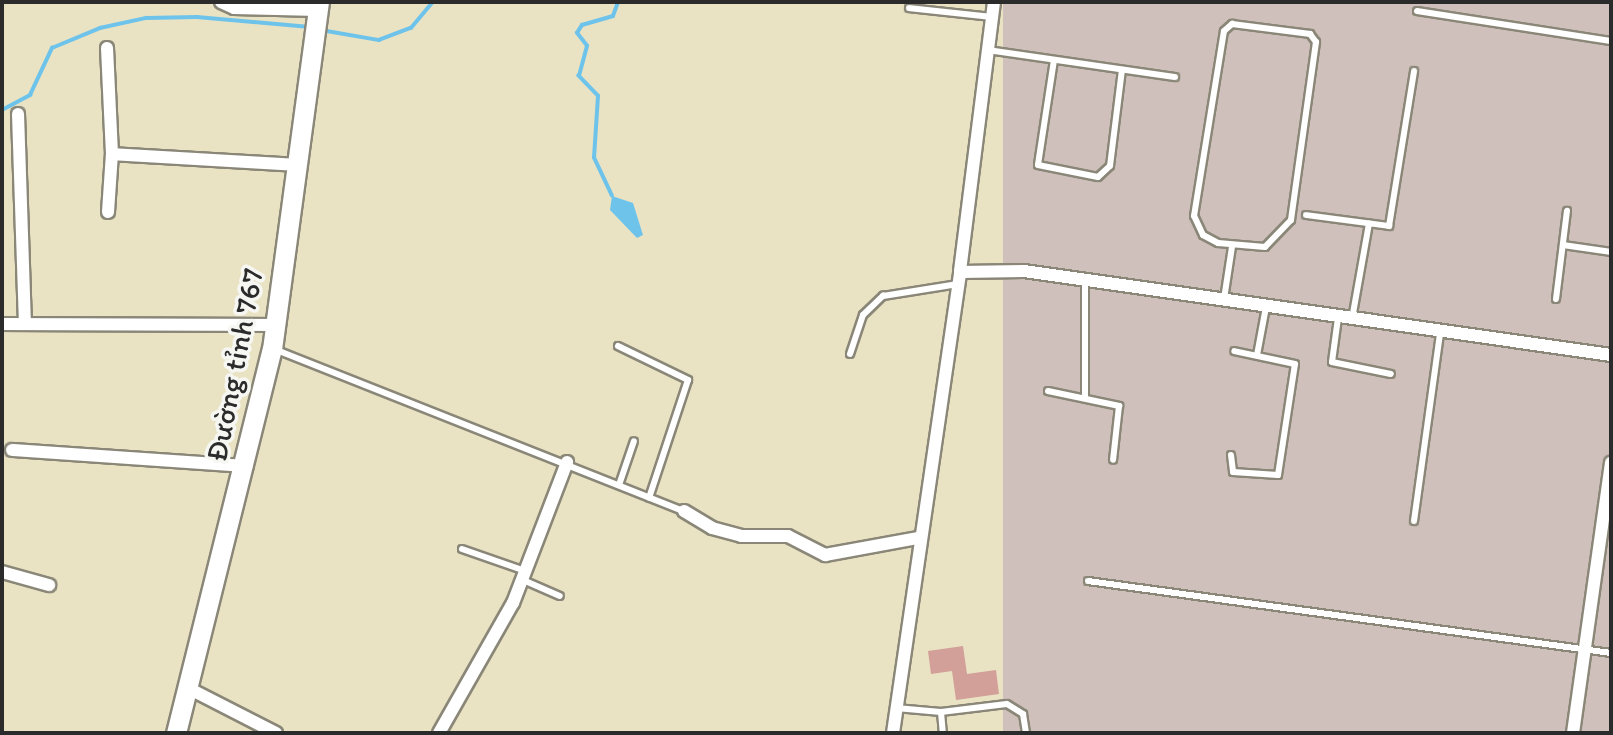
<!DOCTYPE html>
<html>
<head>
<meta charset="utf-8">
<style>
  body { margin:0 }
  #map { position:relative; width:1613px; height:735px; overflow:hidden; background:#e9e3c4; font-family:Itim,sans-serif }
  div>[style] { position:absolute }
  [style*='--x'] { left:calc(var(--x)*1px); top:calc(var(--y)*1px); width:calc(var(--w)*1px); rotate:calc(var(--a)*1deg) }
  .industrial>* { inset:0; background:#d0c0bc; transform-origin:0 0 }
  .water>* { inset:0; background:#6ec3eb }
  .stream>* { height:3.5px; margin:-1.75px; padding:0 1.75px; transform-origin:1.75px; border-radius:1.75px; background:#6ec3eb }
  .building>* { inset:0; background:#d29f99 }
  .roads { filter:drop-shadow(2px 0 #8a8778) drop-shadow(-2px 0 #8a8778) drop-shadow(0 2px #8a8778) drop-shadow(0 -2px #8a8778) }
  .lane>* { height:6px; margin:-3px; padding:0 3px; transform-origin:3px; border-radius:3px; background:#fff }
  .street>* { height:12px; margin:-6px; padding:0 6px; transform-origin:6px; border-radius:6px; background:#fff }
  .primary>* { height:19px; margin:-9.5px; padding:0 9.5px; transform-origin:9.5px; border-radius:9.5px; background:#fff }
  span { translate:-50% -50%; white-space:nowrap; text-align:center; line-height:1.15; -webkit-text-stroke:7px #f6f6f2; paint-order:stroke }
  .street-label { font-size:30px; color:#2b2b2b }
  .frame { position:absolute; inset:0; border:4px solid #2b2b2b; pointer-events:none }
</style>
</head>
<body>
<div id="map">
  <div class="industrial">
    <i style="left:1003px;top:2px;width:608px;height:737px"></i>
  </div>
  <div class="water">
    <i style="clip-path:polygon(612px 196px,633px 203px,643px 235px,637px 238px,610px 210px)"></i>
  </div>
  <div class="stream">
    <i style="--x:321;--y:30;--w:59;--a:9.8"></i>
    <i style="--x:379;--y:40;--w:34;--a:-21"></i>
    <i style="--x:411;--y:28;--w:34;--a:-50"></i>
    <i style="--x:2;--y:110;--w:32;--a:-28"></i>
    <i style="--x:30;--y:95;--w:52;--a:-64.9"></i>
    <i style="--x:52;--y:48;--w:52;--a:-22.6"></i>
    <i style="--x:100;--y:28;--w:47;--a:-12.3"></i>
    <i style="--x:146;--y:18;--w:51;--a:-1.1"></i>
    <i style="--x:197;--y:17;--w:113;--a:5.1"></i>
    <i style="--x:612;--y:196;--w:42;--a:-115.3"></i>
    <i style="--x:594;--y:158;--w:62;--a:-86.3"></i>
    <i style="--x:598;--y:96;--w:28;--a:-134"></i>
    <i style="--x:579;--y:76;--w:31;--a:-75"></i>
    <i style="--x:587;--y:46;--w:16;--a:-128"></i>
    <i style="--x:577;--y:33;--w:9;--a:-58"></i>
    <i style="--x:582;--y:25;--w:32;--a:-16"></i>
    <i style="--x:613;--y:16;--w:15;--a:-70"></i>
  </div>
  <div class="building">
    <i style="clip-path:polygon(963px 646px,967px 674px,996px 670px,999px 694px,956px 700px,952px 671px,931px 674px,928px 651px)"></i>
  </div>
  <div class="roads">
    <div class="lane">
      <i style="--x:909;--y:8;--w:83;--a:6.2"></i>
      <i style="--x:1417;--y:11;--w:196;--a:8.8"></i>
      <i style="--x:1232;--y:24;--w:79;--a:7.3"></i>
      <i style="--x:1310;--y:34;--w:10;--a:53"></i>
      <i style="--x:1316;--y:42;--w:180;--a:98"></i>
      <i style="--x:1291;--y:220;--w:37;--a:134"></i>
      <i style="--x:1265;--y:247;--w:47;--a:-175.1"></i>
      <i style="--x:1218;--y:243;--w:17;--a:-152"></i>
      <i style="--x:1203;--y:235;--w:21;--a:-115"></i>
      <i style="--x:1194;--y:216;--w:187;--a:-80.8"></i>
      <i style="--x:1224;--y:31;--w:11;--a:-41"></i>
      <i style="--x:987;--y:50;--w:190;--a:8.2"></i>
      <i style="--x:1054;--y:60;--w:106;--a:98.7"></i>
      <i style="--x:1038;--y:165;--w:61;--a:11.3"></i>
      <i style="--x:1098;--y:177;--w:16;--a:-43"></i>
      <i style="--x:1110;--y:166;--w:97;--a:-82.9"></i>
      <i style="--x:1306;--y:215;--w:84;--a:7.5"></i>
      <i style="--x:1389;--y:226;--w:157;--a:-80.8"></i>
      <i style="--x:1563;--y:245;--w:49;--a:8.3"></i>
      <i style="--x:1224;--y:299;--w:53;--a:-81.3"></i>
      <i style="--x:1556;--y:299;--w:89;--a:-82.9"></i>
      <i style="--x:1338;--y:318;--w:44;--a:97.8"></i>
      <i style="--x:1332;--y:362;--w:60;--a:11.5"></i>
      <i style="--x:1352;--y:319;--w:97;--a:-79.9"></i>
      <i style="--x:618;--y:346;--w:78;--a:25.9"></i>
      <i style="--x:688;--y:380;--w:124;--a:108.3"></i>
      <i style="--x:274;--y:349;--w:441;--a:21.6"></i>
      <i style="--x:850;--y:354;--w:41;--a:-71.6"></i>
      <i style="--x:863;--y:315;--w:28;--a:-44"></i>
      <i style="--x:883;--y:296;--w:76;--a:-9.1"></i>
      <i style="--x:1257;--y:355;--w:49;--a:-79.4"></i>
      <i style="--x:1048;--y:391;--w:73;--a:11.9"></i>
      <i style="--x:1119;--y:406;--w:54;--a:96.3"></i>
      <i style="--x:1085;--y:397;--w:117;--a:-90"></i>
      <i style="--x:1231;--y:455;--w:17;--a:83"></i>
      <i style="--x:1233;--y:472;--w:45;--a:3.8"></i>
      <i style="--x:1278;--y:475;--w:112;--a:-81.3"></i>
      <i style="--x:1295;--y:364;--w:62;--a:-168"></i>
      <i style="--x:619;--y:485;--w:46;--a:-71.2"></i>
      <i style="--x:1414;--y:521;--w:190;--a:-82.1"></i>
      <i style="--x:462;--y:549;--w:67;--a:19.2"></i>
      <i style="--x:523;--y:580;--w:40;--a:23.4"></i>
      <i style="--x:1088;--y:581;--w:528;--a:7.84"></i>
      <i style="--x:896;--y:708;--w:45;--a:5.1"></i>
      <i style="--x:941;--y:712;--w:66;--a:-6.9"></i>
      <i style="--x:1007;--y:704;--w:19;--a:32"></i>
      <i style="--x:1023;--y:714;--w:19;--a:81"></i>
      <i style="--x:941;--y:712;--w:21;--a:85"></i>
    </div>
    <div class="street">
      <i style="--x:221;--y:2;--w:14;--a:25"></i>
      <i style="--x:234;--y:8;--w:84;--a:1.4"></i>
      <i style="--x:994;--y:2;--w:272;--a:97.2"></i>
      <i style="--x:960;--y:272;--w:64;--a:-0.9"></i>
      <i style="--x:1024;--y:271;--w:593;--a:8.14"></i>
      <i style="--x:107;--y:48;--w:106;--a:87.3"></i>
      <i style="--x:18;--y:114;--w:208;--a:88.1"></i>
      <i style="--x:108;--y:212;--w:58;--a:-86.1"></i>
      <i style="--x:112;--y:154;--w:185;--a:3.4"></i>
      <i style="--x:2;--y:324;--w:274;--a:0.2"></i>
      <i style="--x:12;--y:450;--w:235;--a:3.9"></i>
      <i style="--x:684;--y:511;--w:33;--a:31"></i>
      <i style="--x:712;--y:528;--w:30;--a:15"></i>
      <i style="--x:741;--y:536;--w:47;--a:0"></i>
      <i style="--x:788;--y:536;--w:42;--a:27.2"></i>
      <i style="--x:825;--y:555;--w:95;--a:-10.4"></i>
      <i style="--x:2;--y:572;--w:49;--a:15.5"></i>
      <i style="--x:188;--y:688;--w:99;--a:27.1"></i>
      <i style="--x:439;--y:733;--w:150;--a:-60.4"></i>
      <i style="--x:513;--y:603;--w:151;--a:-69"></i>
      <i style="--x:893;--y:733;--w:466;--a:-81.7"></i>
      <i style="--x:1573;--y:733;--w:273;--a:-82"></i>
    </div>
    <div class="primary">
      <i style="--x:176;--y:733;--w:396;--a:-76"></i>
      <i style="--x:272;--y:349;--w:350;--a:-82.3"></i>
    </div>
  </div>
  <div class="street-label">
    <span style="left:235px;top:365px;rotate:-79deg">Đường tỉnh 767</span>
  </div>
  <div class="frame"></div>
</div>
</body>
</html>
